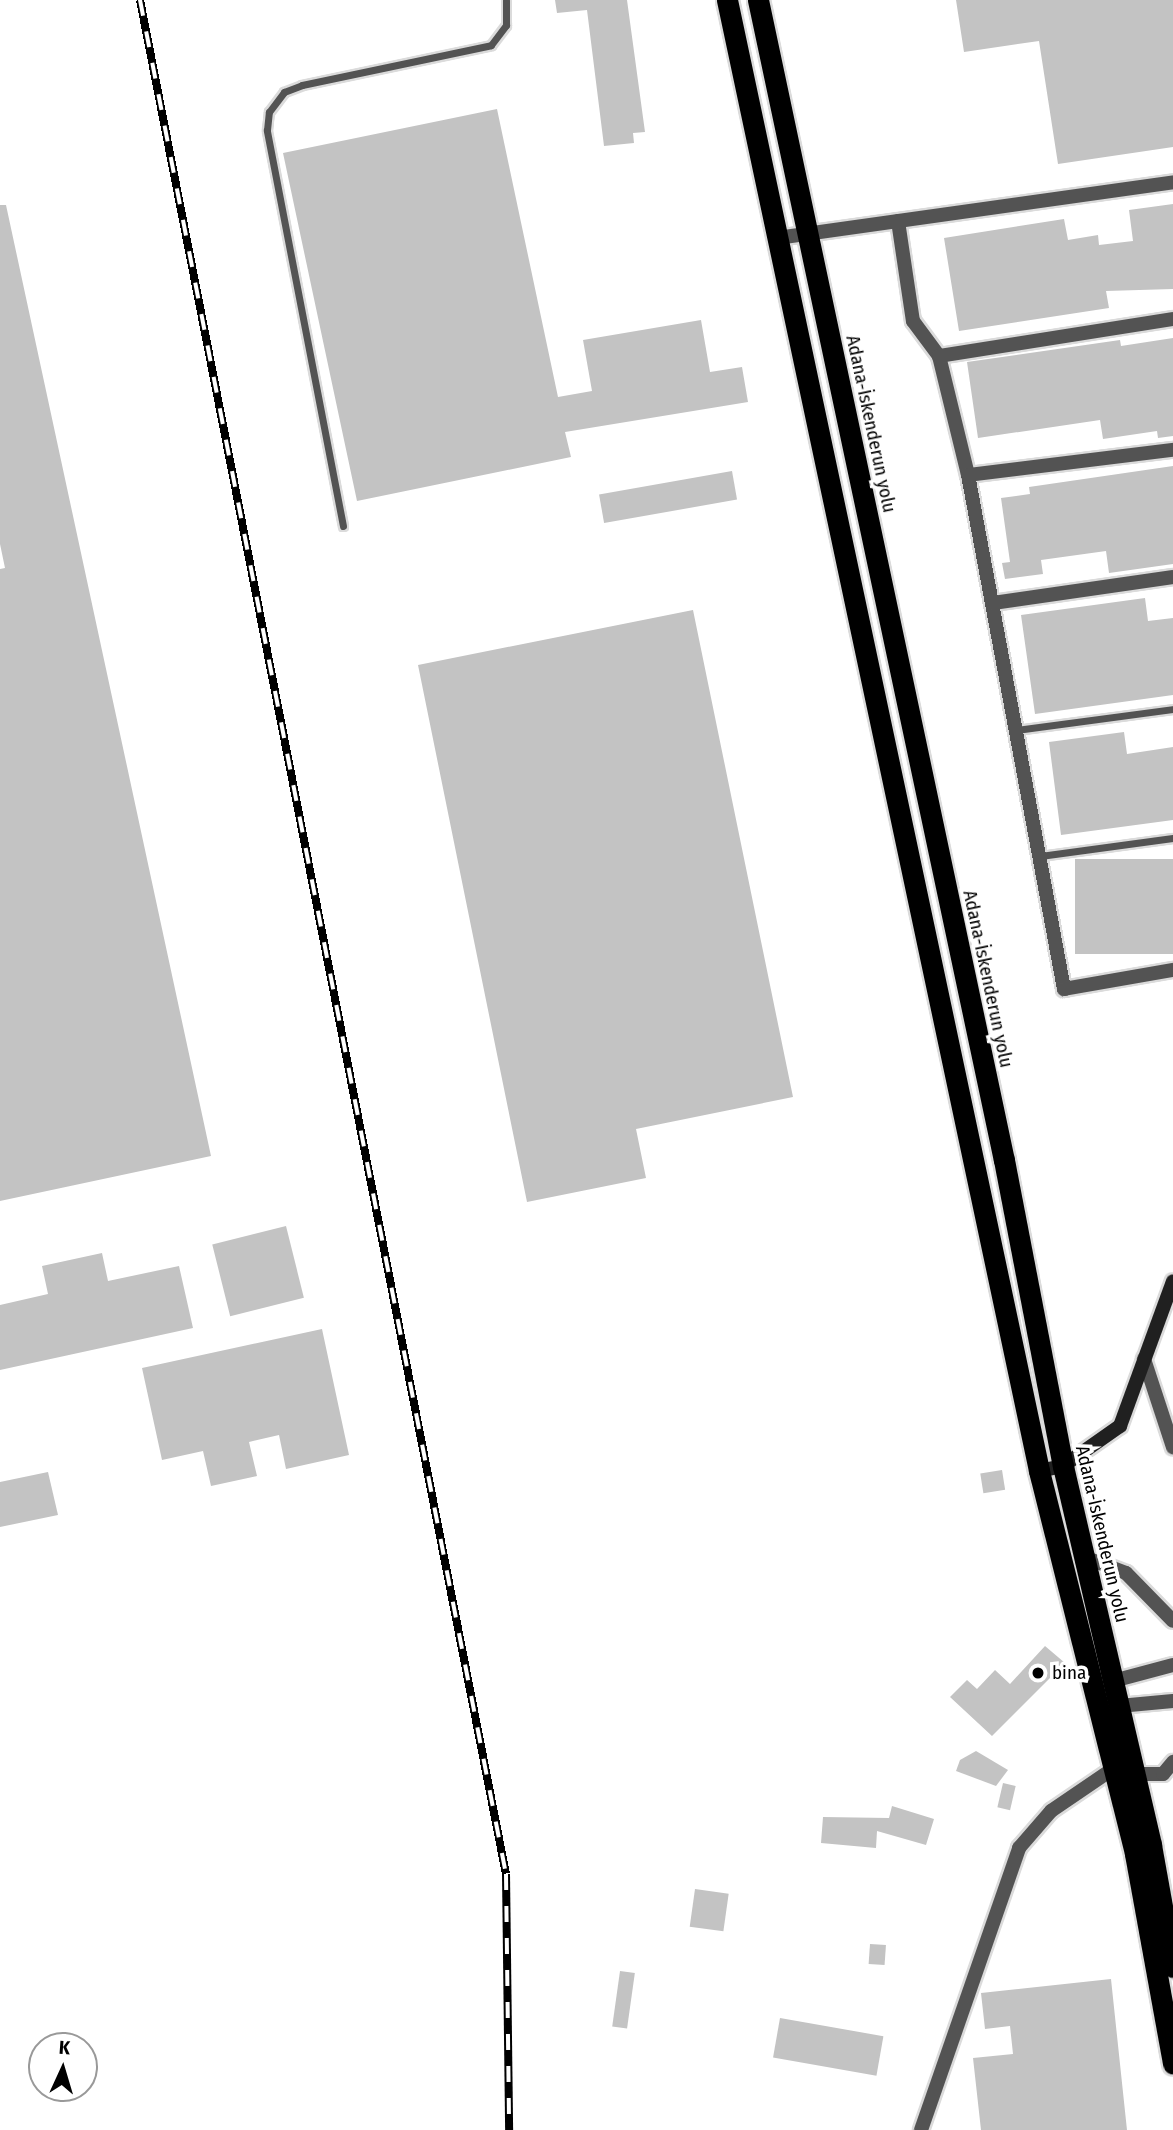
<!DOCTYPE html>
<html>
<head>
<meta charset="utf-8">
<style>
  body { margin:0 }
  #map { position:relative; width:1173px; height:2130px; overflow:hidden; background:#fff; font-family:"Fira Sans Condensed",sans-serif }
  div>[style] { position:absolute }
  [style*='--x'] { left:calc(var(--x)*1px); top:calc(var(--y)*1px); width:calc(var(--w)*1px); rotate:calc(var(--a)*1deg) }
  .building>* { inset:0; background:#c3c3c3; transform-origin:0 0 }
  .roads { filter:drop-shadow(2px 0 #dbdbdb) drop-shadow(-2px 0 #dbdbdb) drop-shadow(0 2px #dbdbdb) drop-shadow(0 -2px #dbdbdb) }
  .lane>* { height:7px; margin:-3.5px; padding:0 3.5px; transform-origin:3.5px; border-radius:3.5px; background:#535353 }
  .street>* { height:14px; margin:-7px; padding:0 7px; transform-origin:7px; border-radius:7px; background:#535353 }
  .secondary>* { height:14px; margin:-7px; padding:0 7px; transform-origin:7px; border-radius:7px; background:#202020 }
  .highway>* { height:21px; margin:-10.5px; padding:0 10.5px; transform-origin:10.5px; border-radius:10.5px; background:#000 }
  .rail>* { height:8px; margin-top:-4px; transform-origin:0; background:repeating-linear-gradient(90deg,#fff 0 16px,#000 0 32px); box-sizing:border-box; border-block:2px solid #000 }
  .dots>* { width:19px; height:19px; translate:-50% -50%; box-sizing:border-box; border:4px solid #fff; border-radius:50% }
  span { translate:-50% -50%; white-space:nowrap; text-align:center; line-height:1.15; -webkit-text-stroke:7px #fff; paint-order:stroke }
  .street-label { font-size:19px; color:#000 }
  .poi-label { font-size:19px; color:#000 }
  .left { translate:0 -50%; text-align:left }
  .north { position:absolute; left:28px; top:2032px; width:70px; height:70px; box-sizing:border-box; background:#fff; border:2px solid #999; border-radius:50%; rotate:4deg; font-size:19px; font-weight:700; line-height:28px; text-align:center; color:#000 }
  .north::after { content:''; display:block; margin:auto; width:24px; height:32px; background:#000; clip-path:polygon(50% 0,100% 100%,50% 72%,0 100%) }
</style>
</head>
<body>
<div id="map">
  <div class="building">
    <i style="clip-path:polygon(555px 0,627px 0,645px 132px,633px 133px,634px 143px,604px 146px,587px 10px,557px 13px)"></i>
    <i style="clip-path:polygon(956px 0,1173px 0,1173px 147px,1058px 164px,1039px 41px,964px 52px)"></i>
    <i style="clip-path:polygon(497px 109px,558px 397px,592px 391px,583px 340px,701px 320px,710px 372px,742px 367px,748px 402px,565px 432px,571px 457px,357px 501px,283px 153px)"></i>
    <i style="clip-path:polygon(1173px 204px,1173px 289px,1106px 291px,1109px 308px,959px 331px,944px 238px,1064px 219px,1068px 240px,1098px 235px,1099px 245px,1133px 241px,1129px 210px)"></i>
    <i style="clip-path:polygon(0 205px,6px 205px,211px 1156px,0 1201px,0 569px,5px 568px,0 544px)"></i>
    <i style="clip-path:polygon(1173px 338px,1173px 436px,1158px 438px,1157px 431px,1103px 439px,1100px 420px,978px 438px,967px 362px,1120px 340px,1121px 346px)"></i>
    <i style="clip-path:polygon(1173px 466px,1173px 564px,1109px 573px,1106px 551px,1041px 560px,1043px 574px,1005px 579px,1002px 563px,1010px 562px,1001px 498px,1030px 494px,1029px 487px)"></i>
    <i style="left:732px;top:471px;width:29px;height:135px;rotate:80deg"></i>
    <i style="clip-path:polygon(1145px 598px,1148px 621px,1173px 618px,1173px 695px,1035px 714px,1021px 615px)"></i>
    <i style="clip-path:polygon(693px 610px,793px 1097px,636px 1129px,646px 1178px,527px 1202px,418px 665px)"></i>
    <i style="clip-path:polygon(1124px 732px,1127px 754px,1173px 747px,1173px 820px,1061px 835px,1049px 742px)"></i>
    <i style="left:1173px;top:859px;width:95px;height:98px;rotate:90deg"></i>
    <i style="left:286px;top:1226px;width:74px;height:76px;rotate:76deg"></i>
    <i style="clip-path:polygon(102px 1253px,108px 1281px,179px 1266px,193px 1328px,0 1370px,0 1305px,48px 1294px,42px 1266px)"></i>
    <i style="clip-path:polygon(322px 1329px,349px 1455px,286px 1469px,279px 1435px,249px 1442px,257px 1476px,211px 1486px,203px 1451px,162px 1460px,142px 1368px)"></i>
    <i style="left:1002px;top:1470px;width:20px;height:22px;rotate:81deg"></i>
    <i style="clip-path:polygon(48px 1472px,58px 1515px,0 1527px,0 1482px)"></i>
    <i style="clip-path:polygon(1045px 1646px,1065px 1663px,992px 1736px,950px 1697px,967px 1680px,977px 1689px,995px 1670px,1010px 1684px)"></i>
    <i style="clip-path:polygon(976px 1751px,1008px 1770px,996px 1786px,956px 1771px,960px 1760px)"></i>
    <i style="left:1003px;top:1783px;width:13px;height:25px;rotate:13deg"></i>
    <i style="clip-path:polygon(892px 1806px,934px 1819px,926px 1845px,877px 1831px,876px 1848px,821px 1843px,823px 1817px,889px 1818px)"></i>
    <i style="left:695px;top:1889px;width:34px;height:38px;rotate:8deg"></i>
    <i style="left:870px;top:1944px;width:16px;height:20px;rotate:4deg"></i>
    <i style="left:620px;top:1971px;width:15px;height:56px;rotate:8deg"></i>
    <i style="clip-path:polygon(1111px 1979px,1127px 2130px,981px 2130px,973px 2058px,1013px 2054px,1010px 2026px,985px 2029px,981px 1993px)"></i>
    <i style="left:780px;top:2018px;width:105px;height:40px;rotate:10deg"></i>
  </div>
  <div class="roads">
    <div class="lane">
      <i style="--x:343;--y:526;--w:403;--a:-100.9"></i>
      <i style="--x:267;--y:130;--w:18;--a:-84"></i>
      <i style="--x:269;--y:112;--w:25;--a:-53"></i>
      <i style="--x:284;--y:92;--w:19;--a:-21"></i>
      <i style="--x:302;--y:85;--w:193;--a:-11.9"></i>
      <i style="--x:491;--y:45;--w:25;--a:-53"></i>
      <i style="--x:506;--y:25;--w:25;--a:-90"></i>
      <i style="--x:1016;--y:730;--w:158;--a:-7.6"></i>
      <i style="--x:1040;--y:856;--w:134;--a:-7.7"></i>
    </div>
    <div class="street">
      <i style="--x:898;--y:221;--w:101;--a:81.5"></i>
      <i style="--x:913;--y:321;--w:44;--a:53.4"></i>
      <i style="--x:939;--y:356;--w:122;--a:76.3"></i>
      <i style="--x:968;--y:475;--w:523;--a:79.42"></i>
      <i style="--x:1064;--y:989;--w:111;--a:-9.9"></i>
      <i style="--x:777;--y:238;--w:400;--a:-8"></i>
      <i style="--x:939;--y:356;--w:237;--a:-9"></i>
      <i style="--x:968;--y:475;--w:207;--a:-7"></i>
      <i style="--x:993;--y:603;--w:182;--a:-8.2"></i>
      <i style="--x:1144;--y:1359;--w:93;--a:71.8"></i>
      <i style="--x:1084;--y:1557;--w:45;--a:20.9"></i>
      <i style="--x:1126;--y:1573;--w:67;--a:45.6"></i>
      <i style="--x:1113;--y:1681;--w:62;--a:-14.9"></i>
      <i style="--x:1119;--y:1706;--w:54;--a:-5.3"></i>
      <i style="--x:1135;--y:1774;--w:28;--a:0"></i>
      <i style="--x:1163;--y:1774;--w:16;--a:-50"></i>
      <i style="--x:921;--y:2130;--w:299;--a:-70.8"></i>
      <i style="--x:1019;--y:1848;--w:49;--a:-49.1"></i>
      <i style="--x:1051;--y:1811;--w:76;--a:-34.3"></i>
    </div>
    <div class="secondary">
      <i style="--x:1039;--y:1471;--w:25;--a:-12"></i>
      <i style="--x:1063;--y:1466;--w:70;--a:-35.1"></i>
      <i style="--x:1120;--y:1426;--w:154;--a:-69.9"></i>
    </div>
    <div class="highway">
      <i style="--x:727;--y:0;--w:1504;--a:78.02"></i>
      <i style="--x:1039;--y:1471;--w:395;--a:75.9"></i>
      <i style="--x:1135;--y:1854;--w:213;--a:79.7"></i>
      <i style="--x:758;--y:0;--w:1186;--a:78.03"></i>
      <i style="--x:1004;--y:1160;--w:312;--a:79.1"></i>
      <i style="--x:1063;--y:1466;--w:389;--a:76.9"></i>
      <i style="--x:1151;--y:1845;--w:124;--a:79.8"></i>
    </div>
  </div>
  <div class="rail">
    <i style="--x:140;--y:0;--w:1909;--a:78.95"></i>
    <i style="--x:506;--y:1874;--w:256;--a:89.3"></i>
  </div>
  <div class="dots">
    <i style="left:1038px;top:1673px;background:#000"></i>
  </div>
  <div class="street-label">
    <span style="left:871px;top:424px;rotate:78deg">Adana-İskenderun yolu</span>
    <span style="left:988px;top:979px;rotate:78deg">Adana-İskenderun yolu</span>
    <span style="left:1102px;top:1534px;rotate:77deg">Adana-İskenderun yolu</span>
  </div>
  <div class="poi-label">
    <span class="left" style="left:1052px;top:1673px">bina</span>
  </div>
  <div class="north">K</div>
</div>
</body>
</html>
